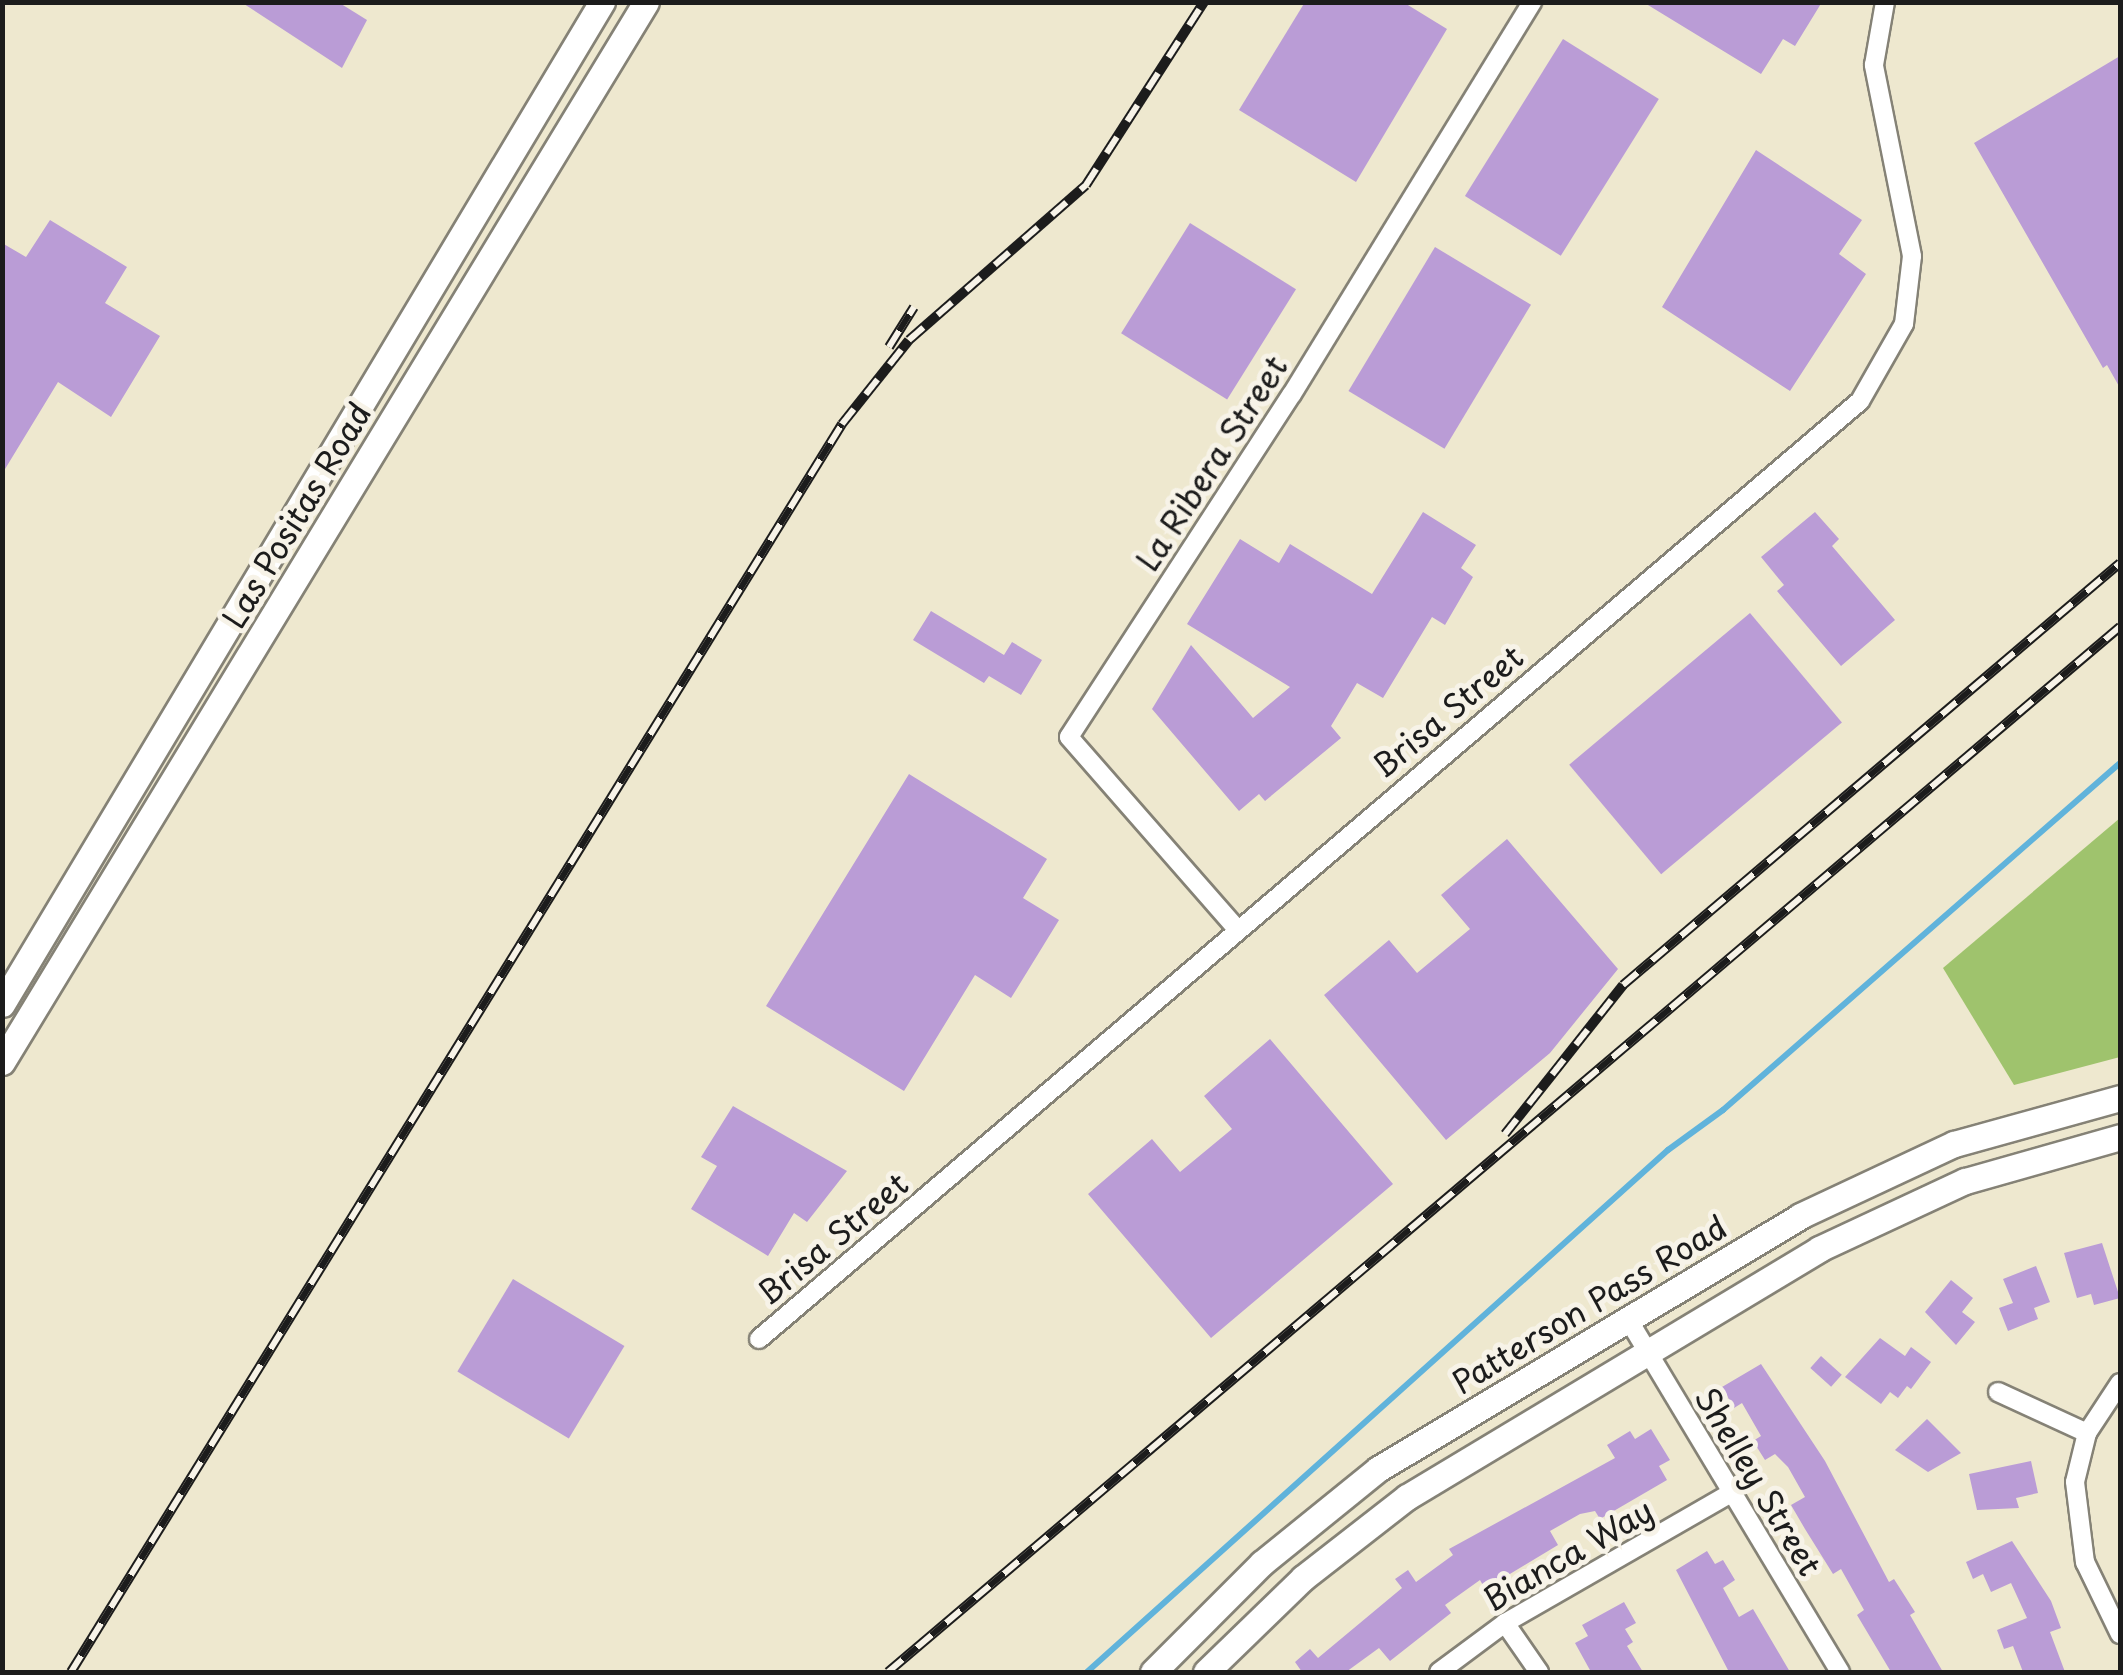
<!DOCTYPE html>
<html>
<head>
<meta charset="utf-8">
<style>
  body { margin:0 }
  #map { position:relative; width:2123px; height:1675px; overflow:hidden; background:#eee8cf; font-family:"Playpen Sans",sans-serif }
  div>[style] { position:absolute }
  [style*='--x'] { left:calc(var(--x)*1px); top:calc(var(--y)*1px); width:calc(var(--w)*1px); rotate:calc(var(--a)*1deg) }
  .green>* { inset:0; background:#9fc36d }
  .stream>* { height:6px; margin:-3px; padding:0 3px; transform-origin:3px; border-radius:3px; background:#60b3db }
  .building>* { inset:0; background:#ba9cd6; transform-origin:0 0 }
  .roads { filter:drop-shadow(2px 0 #858276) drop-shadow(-2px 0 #858276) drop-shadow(0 2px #858276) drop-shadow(0 -2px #858276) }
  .street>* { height:18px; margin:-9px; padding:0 9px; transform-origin:9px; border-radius:9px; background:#fff }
  .secondary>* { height:25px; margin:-12.5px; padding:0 12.5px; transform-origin:12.5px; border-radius:12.5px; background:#fff }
  .rail>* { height:10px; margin-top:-5px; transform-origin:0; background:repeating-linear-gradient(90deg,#f7f3e8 0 19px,#1c1c1c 0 38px); box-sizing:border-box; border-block:2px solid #1c1c1c }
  span { translate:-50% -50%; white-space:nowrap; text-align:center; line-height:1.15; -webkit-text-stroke:10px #f7f3e8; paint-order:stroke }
  .street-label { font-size:32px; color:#1c1c1c }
  .frame { position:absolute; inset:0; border:5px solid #1c1c1c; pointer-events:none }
</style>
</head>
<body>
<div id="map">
  <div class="green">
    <i style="clip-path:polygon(2120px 818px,2120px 1057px,2014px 1085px,1943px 968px)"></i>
  </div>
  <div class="stream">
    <i style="--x:1087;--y:1672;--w:781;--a:-41.94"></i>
    <i style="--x:1668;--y:1150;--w:68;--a:-36"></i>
    <i style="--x:1723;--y:1110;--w:527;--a:-41.16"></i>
  </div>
  <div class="building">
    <i style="clip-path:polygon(241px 2px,338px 2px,367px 20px,342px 68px)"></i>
    <i style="clip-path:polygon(1305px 2px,1403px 2px,1447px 29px,1356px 182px,1239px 110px)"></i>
    <i style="clip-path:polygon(1643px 2px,1822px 2px,1795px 46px,1783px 39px,1761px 74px)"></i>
    <i style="left:1563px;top:39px;width:113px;height:185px;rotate:32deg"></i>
    <i style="clip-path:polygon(2120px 56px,2120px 388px,2107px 365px,2103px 368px,1974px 143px)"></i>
    <i style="clip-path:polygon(1756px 150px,1862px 220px,1839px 254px,1866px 274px,1790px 391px,1662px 307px)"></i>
    <i style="clip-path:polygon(50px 220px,127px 267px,105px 303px,160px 336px,111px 417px,58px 382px,2px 474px,2px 243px,26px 257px)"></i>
    <i style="left:1190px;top:223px;width:125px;height:130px;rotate:32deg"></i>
    <i style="left:1435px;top:247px;width:112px;height:168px;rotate:31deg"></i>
    <i style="clip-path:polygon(1423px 512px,1476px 545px,1461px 568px,1473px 577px,1445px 625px,1432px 617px,1383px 698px,1357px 683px,1331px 726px,1341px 738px,1265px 801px,1259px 794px,1239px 811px,1152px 709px,1191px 645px,1253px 718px,1290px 687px,1187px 624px,1240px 539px,1279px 563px,1290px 544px,1372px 594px)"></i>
    <i style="clip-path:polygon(1815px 512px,1839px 539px,1832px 546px,1895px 620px,1841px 666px,1777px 591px,1784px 585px,1761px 557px)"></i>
    <i style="clip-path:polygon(931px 611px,1004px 655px,1012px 642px,1042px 660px,1021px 695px,989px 676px,984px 683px,913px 640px)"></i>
    <i style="left:1750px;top:613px;width:143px;height:236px;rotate:50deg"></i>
    <i style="clip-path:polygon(909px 774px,1047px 859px,1023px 898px,1059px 920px,1011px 998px,975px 975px,904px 1091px,766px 1006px)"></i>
    <i style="clip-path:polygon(1507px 839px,1618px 969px,1550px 1053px,1446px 1140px,1324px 995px,1389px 940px,1417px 973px,1470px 929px,1441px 895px)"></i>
    <i style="clip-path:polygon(1270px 1039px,1393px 1184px,1211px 1338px,1088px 1194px,1152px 1139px,1180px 1172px,1232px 1129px,1204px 1096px)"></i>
    <i style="clip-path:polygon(733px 1106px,847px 1171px,807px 1222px,794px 1213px,768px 1256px,691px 1209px,717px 1166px,701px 1157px)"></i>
    <i style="clip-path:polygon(2102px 1243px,2120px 1298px,2094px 1305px,2091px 1294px,2077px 1298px,2064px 1253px)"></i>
    <i style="clip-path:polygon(2036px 1266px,2050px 1302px,2034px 1308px,2038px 1319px,2008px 1331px,1999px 1308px,2013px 1303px,2003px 1279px)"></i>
    <i style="left:513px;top:1279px;width:130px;height:108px;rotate:31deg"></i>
    <i style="clip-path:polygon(1951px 1280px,1973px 1298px,1962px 1312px,1975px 1322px,1956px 1345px,1925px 1312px)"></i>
    <i style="clip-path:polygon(1880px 1338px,1905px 1356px,1911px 1347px,1931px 1362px,1911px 1389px,1907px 1386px,1898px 1398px,1890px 1392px,1881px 1404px,1845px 1377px)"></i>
    <i style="left:1821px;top:1356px;width:28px;height:16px;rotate:42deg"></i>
    <i style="clip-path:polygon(1761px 1364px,1825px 1461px,1889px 1582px,1894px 1579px,1915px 1612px,1910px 1615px,1943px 1672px,1891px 1672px,1857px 1615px,1864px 1610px,1841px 1569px,1833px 1574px,1805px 1529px,1791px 1505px,1805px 1497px,1788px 1467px,1775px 1454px,1765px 1460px,1753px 1441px,1761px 1436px,1742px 1403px,1734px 1408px,1722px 1387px)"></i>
    <i style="clip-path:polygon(1927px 1419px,1961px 1453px,1928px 1472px,1895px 1450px)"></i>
    <i style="clip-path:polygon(1651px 1429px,1670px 1460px,1659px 1466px,1667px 1480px,1600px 1519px,1595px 1511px,1580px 1514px,1550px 1531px,1558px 1545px,1485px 1589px,1480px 1580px,1445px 1605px,1451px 1613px,1390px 1661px,1379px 1648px,1346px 1672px,1302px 1672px,1295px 1662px,1310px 1649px,1318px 1658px,1402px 1588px,1395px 1579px,1408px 1570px,1416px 1582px,1453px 1555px,1449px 1549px,1615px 1458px,1607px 1445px,1630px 1431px,1635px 1439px)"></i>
    <i style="clip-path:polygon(2031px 1461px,2038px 1493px,2016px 1498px,2019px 1508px,1977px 1510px,1969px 1474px)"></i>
    <i style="clip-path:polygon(2012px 1541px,2051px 1601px,2061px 1628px,2050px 1632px,2065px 1672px,2023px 1672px,2013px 1646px,2004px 1649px,1997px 1630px,2027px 1618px,2011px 1583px,1991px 1592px,1983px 1574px,1973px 1579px,1966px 1562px)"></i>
    <i style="clip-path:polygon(1707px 1551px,1715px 1564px,1723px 1560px,1735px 1580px,1723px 1588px,1739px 1617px,1753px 1609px,1790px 1672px,1729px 1672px,1676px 1570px)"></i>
    <i style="clip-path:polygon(1624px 1602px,1636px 1623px,1625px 1629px,1633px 1642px,1627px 1646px,1643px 1672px,1591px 1672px,1575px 1643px,1588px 1636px,1582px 1625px)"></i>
  </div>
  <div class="roads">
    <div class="street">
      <i style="--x:1237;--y:929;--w:255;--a:-131.2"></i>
      <i style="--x:1069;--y:737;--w:409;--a:-57"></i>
      <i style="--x:1292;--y:394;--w:460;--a:-58.5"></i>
      <i style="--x:1628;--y:1319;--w:412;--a:59"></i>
      <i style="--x:759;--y:1339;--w:1446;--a:-40.43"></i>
      <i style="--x:1860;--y:401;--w:89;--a:-60.3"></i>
      <i style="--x:1904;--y:324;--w:68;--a:-83.3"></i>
      <i style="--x:1912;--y:256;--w:195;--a:-101.3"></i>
      <i style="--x:1874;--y:65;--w:64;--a:-80.1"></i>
      <i style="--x:2120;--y:1383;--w:60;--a:123.4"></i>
      <i style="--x:2087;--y:1433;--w:50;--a:103.8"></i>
      <i style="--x:2075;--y:1482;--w:81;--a:82.9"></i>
      <i style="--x:2085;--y:1562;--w:80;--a:64.1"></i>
      <i style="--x:1998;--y:1392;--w:98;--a:24.7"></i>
      <i style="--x:1505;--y:1623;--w:60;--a:55.2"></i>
      <i style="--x:1439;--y:1672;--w:82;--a:-36.6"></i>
      <i style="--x:1505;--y:1623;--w:261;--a:-29.9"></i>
    </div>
    <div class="secondary">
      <i style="--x:2;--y:1004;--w:1168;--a:-59.09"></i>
      <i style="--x:2;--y:1062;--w:1240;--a:-58.72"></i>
      <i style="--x:1153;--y:1672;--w:154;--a:-45"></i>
      <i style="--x:1262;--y:1563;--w:149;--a:-39"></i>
      <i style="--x:1378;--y:1469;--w:492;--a:-30.9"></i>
      <i style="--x:1800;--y:1216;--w:170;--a:-25.1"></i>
      <i style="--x:1954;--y:1144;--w:172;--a:-15.5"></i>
      <i style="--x:1206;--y:1672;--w:135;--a:-44.1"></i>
      <i style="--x:1303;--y:1578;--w:132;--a:-37.9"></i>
      <i style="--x:1407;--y:1497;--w:481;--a:-31"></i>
      <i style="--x:1819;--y:1249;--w:161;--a:-25"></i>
      <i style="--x:1965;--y:1181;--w:161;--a:-15.8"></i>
    </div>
  </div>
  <div class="rail">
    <i style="--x:889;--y:347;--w:47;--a:-58"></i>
    <i style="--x:1505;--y:1134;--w:190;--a:-51.6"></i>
    <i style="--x:1623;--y:985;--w:652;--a:-40.33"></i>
    <i style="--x:71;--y:1672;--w:1467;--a:-58.29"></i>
    <i style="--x:842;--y:424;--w:107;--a:-51.4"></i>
    <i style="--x:909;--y:340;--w:235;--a:-41.2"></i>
    <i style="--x:1086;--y:185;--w:218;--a:-57.2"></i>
    <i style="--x:888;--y:1672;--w:1616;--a:-40.31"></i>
  </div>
  <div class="street-label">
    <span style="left:1211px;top:463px;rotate:-57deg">La Ribera Street</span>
    <span style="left:296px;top:515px;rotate:-59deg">Las Positas Road</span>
    <span style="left:1447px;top:711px;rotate:-40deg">Brisa Street</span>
    <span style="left:832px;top:1238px;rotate:-40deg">Brisa Street</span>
    <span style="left:1589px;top:1304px;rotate:-31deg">Patterson Pass Road</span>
    <span style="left:1759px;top:1481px;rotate:59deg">Shelley Street</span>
    <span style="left:1568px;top:1554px;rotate:-30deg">Bianca Way</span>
  </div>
  <div class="frame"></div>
</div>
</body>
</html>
